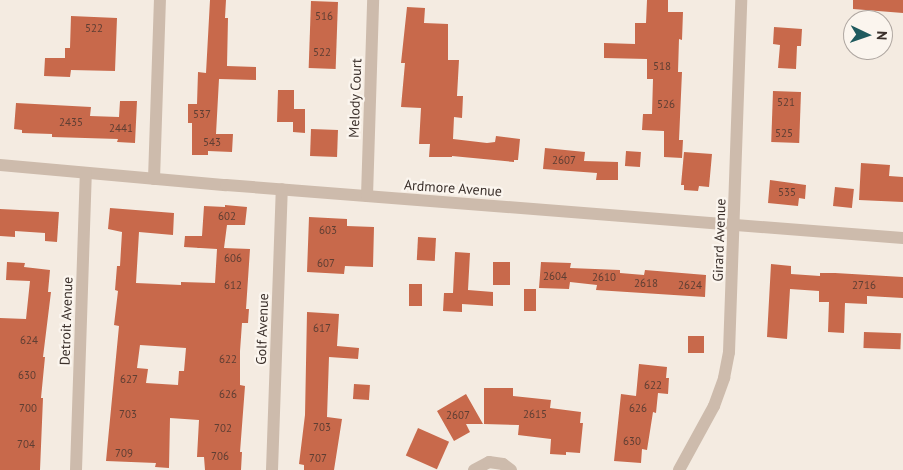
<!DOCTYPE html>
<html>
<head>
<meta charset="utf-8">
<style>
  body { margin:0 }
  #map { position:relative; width:903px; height:470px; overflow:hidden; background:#f4ebe1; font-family:"PT Sans",sans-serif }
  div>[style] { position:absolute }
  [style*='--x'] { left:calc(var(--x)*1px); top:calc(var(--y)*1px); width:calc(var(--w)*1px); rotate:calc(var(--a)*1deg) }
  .building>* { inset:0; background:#c8694b; transform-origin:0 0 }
  .minor>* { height:12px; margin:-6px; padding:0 6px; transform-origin:6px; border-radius:6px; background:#cdbbac }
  span { translate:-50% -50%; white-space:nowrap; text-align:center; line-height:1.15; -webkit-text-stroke:4.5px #fbf5ee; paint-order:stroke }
  .number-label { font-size:11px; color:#5e3e33 }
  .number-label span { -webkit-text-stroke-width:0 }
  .street-label { font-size:14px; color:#3b302b }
  .north { position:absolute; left:843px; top:10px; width:50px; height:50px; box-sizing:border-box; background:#fbf5ee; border:1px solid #aea6a0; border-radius:50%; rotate:93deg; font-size:14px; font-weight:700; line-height:20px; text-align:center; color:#3b302b }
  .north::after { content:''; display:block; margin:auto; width:18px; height:22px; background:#1f5a5e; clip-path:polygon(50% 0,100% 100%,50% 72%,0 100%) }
</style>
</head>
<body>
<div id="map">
  <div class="building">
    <i style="clip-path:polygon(210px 0,226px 0,225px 18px,228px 18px,227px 66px,256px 67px,256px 80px,219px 79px,216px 134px,233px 134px,232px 152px,208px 151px,208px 155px,192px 155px,192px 123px,188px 123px,188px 104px,197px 104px,198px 72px,206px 73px)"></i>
    <i style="clip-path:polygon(647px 0,668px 0,668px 12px,683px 12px,682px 40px,679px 39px,678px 72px,682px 72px,679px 140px,683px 140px,682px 158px,664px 157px,664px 131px,642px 130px,643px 114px,652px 114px,653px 79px,647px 79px,647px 59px,604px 58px,604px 43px,635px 44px,635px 23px,646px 23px)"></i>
    <i style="clip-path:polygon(853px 0,903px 0,903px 13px,853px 9px)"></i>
    <i style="left:311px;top:1px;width:27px;height:67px;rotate:2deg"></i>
    <i style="clip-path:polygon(407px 7px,425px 8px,424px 23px,448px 24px,448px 60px,459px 60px,457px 96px,463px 96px,462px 118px,454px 117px,453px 139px,487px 143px,495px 142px,496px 136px,520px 139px,518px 160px,514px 160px,514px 162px,452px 156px,452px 157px,429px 157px,430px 144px,419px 144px,421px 108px,401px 107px,405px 63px,401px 63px)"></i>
    <i style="clip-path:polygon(71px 16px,117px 18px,115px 71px,71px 70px,70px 77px,44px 76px,45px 58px,65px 58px,65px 48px,70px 48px)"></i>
    <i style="clip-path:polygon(774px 27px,802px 29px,801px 46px,797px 46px,796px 69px,778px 68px,780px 45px,773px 44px)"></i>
    <i style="clip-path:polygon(278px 90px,294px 90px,294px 109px,305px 109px,305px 133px,293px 132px,293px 122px,277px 122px)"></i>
    <i style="left:773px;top:91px;width:28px;height:51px;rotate:2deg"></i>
    <i style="clip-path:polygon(120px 101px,137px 101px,135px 143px,117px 142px,118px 139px,52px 137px,52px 134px,22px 133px,22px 130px,14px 129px,16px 103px,91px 107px,90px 116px,119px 117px)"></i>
    <i style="left:311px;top:129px;width:27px;height:27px;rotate:2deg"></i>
    <i style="clip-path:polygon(545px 148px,585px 152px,584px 161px,618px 162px,618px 180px,596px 180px,597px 173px,543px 169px)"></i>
    <i style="left:626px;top:151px;width:15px;height:15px;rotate:4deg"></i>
    <i style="clip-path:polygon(684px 152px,712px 154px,709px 187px,699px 186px,698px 191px,684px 190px,684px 185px,681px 185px)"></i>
    <i style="clip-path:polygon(861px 163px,890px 165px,889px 176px,903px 177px,903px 202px,859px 200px)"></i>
    <i style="clip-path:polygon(770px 180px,806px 185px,805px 199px,799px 198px,798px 206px,768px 203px)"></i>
    <i style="left:835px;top:187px;width:19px;height:19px;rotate:6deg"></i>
    <i style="clip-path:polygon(evenodd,225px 205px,247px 207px,245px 225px,227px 225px,224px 248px,250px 249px,246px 309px,249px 309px,248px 323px,242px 323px,240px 351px,240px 385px,245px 386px,240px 452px,242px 452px,241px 470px,205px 470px,204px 457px,197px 457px,199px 420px,170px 418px,169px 468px,155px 467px,156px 463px,106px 461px,119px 326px,114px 325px,118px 291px,115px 290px,117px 266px,120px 266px,122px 232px,108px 229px,110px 208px,174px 213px,173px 235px,139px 232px,136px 283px,181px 285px,181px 282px,215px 283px,217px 249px,184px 247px,185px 236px,202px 236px,204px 206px,225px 207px,225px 205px,140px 345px,186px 348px,184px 371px,179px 371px,178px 385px,146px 383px,148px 369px,137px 368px,140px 345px)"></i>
    <i style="clip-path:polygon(0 209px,59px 212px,57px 242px,45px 241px,45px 233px,15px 231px,15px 237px,0 236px)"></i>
    <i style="clip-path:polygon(309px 217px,347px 219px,347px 226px,374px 227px,373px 267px,345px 266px,344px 274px,307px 272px)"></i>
    <i style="left:418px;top:237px;width:18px;height:23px;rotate:3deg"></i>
    <i style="clip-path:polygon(455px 252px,470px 253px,468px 290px,493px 292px,493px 306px,462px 304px,462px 312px,443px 311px,444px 293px,453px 293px)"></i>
    <i style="clip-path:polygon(7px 262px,25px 263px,24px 267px,50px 270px,48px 292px,51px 292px,43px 357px,45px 357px,41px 398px,43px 398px,40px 470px,0 470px,0 318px,26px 319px,30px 281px,6px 280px)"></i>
    <i style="left:493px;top:262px;width:17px;height:23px"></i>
    <i style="clip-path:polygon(541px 262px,571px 263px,570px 268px,620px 270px,620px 273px,644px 275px,645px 270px,706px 275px,705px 297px,596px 290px,597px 285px,570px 282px,569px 289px,539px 288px)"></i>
    <i style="clip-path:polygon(771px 264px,791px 266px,791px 274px,820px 276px,820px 273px,835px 273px,903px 277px,903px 298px,867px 296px,867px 304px,845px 303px,844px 333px,828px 332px,829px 302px,819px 302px,819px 291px,790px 289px,787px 339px,767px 337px)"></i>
    <i style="left:409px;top:284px;width:13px;height:22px"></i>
    <i style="left:524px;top:289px;width:12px;height:22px"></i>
    <i style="clip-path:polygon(307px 312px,339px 314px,337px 346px,359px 348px,358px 359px,329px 357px,327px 417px,342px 419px,334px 470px,304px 470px,304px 465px,299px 464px,305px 415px)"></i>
    <i style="left:864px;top:332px;width:37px;height:16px;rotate:2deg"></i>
    <i style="left:688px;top:336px;width:16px;height:17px"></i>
    <i style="clip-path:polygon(639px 364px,667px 367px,666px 378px,669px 378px,668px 394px,658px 393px,656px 413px,653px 412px,647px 450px,642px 449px,641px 463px,614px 461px,621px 394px,636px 396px)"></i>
    <i style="left:354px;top:384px;width:16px;height:15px;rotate:4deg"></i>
    <i style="clip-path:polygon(484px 388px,513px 388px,513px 396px,551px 400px,550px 408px,581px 412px,580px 423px,583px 423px,580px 453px,566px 452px,566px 455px,550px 454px,551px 439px,518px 435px,519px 425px,484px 424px)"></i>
    <i style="clip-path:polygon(466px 394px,483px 424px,466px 424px,470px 432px,454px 441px,437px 411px)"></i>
    <i style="left:418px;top:428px;width:34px;height:30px;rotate:24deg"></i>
  </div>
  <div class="minor">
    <i style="--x:0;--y:165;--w:227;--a:5.1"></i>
    <i style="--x:226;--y:185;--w:679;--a:4.48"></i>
    <i style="--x:154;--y:179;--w:179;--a:-88.1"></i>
    <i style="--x:367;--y:196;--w:196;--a:-88.2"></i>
    <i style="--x:76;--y:470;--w:297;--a:-88.1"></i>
    <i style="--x:272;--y:470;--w:281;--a:-88"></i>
    <i style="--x:474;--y:470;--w:17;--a:-28"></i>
    <i style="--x:489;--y:462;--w:14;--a:8"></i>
    <i style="--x:503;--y:464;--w:10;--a:37"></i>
    <i style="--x:679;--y:470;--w:73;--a:-61.3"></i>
    <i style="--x:714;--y:406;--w:30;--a:-70"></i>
    <i style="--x:724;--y:378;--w:26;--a:-79"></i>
    <i style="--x:729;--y:352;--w:352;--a:-88"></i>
  </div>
  <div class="number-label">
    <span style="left:324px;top:16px">516</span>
    <span style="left:94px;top:28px">522</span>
    <span style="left:322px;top:52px">522</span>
    <span style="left:662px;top:66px">518</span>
    <span style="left:786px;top:102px">521</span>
    <span style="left:666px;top:104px">526</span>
    <span style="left:202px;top:114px">537</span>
    <span style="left:71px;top:122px">2435</span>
    <span style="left:121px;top:128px">2441</span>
    <span style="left:784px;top:133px">525</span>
    <span style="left:212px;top:142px">543</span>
    <span style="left:564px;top:160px">2607</span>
    <span style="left:787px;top:192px">535</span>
    <span style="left:227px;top:216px">602</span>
    <span style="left:328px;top:230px">603</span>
    <span style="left:233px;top:258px">606</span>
    <span style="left:326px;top:263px">607</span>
    <span style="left:555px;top:276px">2604</span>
    <span style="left:604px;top:277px">2610</span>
    <span style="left:646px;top:283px">2618</span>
    <span style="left:233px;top:285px">612</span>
    <span style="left:690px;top:285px">2624</span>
    <span style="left:864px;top:285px">2716</span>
    <span style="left:322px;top:328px">617</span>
    <span style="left:29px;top:340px">624</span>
    <span style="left:228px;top:359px">622</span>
    <span style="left:27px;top:375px">630</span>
    <span style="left:129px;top:379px">627</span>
    <span style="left:653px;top:385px">622</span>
    <span style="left:228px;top:394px">626</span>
    <span style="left:28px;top:408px">700</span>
    <span style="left:638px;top:408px">626</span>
    <span style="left:128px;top:414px">703</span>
    <span style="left:535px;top:414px">2615</span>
    <span style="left:458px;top:415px">2607</span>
    <span style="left:322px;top:427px">703</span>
    <span style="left:223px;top:428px">702</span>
    <span style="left:632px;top:441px">630</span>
    <span style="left:26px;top:444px">704</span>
    <span style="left:124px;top:453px">709</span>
    <span style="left:220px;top:456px">706</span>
    <span style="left:318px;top:458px">707</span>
  </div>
  <div class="street-label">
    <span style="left:355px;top:98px;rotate:-88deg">Melody Court</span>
    <span style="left:453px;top:188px;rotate:4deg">Ardmore Avenue</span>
    <span style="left:719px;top:240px;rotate:-88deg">Girard Avenue</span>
    <span style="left:66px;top:321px;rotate:-88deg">Detroit Avenue</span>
    <span style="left:262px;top:329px;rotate:-88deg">Golf Avenue</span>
  </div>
  <div class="north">N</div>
</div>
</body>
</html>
